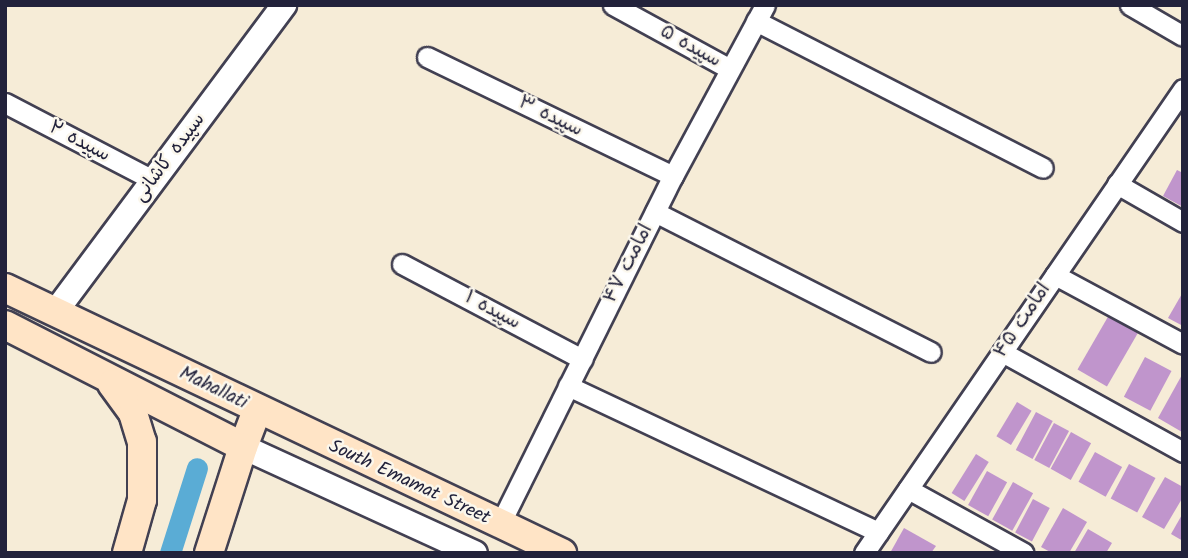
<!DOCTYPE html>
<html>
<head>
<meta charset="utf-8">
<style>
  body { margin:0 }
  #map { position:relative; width:1188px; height:558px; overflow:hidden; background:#f6ecd7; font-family:Kalam,"Playpen Sans Arabic",sans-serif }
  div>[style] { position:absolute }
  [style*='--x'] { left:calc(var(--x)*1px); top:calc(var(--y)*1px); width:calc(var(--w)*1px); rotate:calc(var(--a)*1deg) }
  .canal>* { height:21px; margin:-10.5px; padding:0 10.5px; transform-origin:10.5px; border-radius:10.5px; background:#5aacd5 }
  .building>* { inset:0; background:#c095cc; transform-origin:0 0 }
  .roads { filter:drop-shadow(2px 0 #424052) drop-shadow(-2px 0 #424052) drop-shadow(0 2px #424052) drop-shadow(0 -2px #424052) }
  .minor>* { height:19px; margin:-9.5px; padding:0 9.5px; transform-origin:9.5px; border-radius:9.5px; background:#fff }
  .tertiary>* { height:24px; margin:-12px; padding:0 12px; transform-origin:12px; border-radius:12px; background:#fff }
  .secondary>* { height:28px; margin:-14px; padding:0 14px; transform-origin:14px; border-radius:14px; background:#ffe4c6 }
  span { translate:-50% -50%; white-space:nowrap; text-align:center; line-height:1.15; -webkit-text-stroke:5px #fbf7ec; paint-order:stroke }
  .street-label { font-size:19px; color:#22223b }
  .frame { position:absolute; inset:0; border:7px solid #22223b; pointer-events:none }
</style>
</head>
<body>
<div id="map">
  <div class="canal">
    <i style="--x:170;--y:553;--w:89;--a:-72.4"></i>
  </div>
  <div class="building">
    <i style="clip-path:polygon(1177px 170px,1183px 173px,1183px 207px,1163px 196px)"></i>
    <i style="clip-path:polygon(1183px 292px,1183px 326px,1168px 318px)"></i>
    <i style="left:1109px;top:315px;width:34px;height:63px;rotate:30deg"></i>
    <i style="left:1145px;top:357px;width:30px;height:45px;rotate:28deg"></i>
    <i style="clip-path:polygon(1183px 373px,1183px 430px,1182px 432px,1158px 418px)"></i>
    <i style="left:1017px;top:402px;width:17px;height:40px;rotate:31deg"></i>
    <i style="left:1036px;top:412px;width:19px;height:43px;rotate:28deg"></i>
    <i style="left:1054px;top:423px;width:17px;height:42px;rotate:28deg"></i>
    <i style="left:1071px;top:432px;width:23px;height:42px;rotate:29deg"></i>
    <i style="left:1095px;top:452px;width:31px;height:34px;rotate:29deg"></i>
    <i style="left:976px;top:454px;width:15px;height:46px;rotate:32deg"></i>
    <i style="left:1129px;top:464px;width:30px;height:39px;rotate:28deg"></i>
    <i style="left:987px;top:471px;width:23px;height:39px;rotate:29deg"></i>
    <i style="clip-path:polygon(1165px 477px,1183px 487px,1183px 497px,1164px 529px,1142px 517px)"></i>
    <i style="left:1013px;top:482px;width:23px;height:43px;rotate:29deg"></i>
    <i style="left:1033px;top:499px;width:19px;height:38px;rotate:28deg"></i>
    <i style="clip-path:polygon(1063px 508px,1087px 522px,1069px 553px,1052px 553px,1041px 547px)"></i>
    <i style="clip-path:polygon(1183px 513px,1183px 541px,1171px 534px)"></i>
    <i style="clip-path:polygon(904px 528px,936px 546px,931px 553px,890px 553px)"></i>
    <i style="clip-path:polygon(1088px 529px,1112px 543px,1106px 553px,1074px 553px)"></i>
  </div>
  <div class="roads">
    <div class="minor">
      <i style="--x:613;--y:5;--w:133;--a:28.7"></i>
      <i style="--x:1130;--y:5;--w:61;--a:30.3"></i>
      <i style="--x:756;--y:21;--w:322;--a:27.1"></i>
      <i style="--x:427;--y:57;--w:273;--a:25.8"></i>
      <i style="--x:5;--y:103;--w:167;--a:27.5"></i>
      <i style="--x:1117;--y:184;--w:76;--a:29.9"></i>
      <i style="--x:655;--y:212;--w:309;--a:26.9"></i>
      <i style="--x:402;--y:264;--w:204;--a:27.8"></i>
      <i style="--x:1055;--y:275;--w:145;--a:28.3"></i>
      <i style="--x:1002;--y:352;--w:207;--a:28.9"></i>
      <i style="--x:568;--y:386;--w:343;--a:25.2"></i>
      <i style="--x:908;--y:489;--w:132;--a:28.9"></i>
      <i style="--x:499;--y:526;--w:391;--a:-63.6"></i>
      <i style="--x:673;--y:176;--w:194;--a:-61.7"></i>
      <i style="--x:864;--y:553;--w:563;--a:-55.49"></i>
    </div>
    <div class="tertiary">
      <i style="--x:56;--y:311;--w:382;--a:-53.3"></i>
      <i style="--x:243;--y:447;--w:255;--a:24.6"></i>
    </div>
    <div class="secondary">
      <i style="--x:5;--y:288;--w:617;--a:25.44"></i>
      <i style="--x:5;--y:325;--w:267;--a:27.1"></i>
      <i style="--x:243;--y:447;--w:39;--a:-69"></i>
      <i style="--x:112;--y:384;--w:36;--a:54"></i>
      <i style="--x:133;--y:413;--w:30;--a:73"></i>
      <i style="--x:142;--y:442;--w:58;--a:90"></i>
      <i style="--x:142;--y:500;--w:55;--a:105.8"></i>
      <i style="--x:209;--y:553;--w:111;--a:-72.2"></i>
    </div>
  </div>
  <div class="street-label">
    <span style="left:690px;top:47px;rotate:29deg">سپیده ۵</span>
    <span style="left:550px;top:117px;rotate:26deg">سپیده ۳</span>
    <span style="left:79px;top:142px;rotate:28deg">سپیده ۲</span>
    <span style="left:170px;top:158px;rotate:-53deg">سپیده کاشانی</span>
    <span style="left:629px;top:264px;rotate:-63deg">امامت ۴۷</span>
    <span style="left:492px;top:311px;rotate:28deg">سپیده ۱</span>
    <span style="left:1023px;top:321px;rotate:-56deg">امامت ۴۵</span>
    <span style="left:213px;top:389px;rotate:26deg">Mahallati</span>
    <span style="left:409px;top:483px;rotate:25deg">South Emamat Street</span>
  </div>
  <div class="frame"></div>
</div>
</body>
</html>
